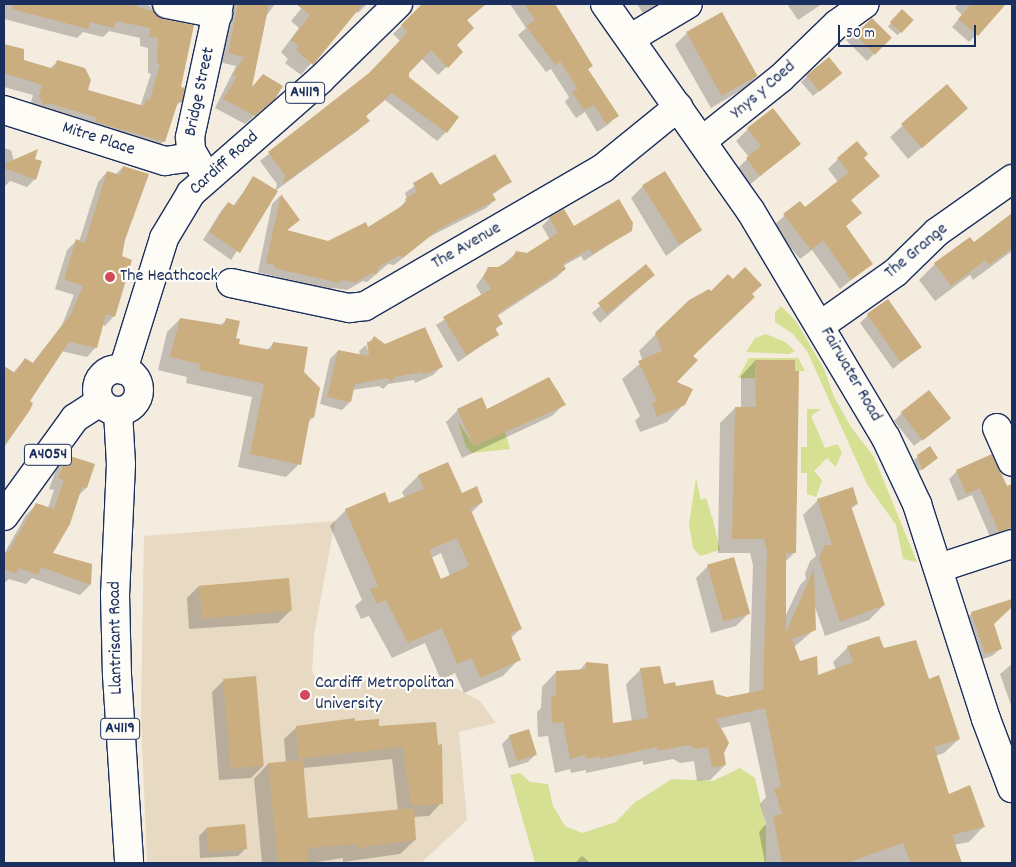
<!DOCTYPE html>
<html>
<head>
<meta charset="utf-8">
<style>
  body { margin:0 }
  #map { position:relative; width:1016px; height:867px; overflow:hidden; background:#f3ecdf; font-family:Dekko,sans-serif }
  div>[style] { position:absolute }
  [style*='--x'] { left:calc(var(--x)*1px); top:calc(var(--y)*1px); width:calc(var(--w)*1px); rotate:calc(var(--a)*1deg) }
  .built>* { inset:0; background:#e7d9c2 }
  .green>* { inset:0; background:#d5e093 }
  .shadow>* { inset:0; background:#0003; transform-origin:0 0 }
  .building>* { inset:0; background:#cbae80; transform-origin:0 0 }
  .roads { filter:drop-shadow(1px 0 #1b2f5e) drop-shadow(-1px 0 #1b2f5e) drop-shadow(0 1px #1b2f5e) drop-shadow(0 -1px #1b2f5e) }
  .minor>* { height:28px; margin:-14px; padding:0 14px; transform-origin:14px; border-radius:14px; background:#fdfcf7 }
  .major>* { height:28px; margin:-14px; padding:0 14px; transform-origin:14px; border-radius:14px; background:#fdfcf7 }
  .major>.ring { margin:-14px; padding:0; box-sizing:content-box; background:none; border:28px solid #fdfcf7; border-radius:50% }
  .dots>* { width:14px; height:14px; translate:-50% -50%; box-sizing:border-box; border:2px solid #fdfcf7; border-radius:50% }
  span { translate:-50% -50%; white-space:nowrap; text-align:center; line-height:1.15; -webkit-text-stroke:4.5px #fdfcf7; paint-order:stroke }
  .shield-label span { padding:1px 4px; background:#fdfcf7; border:1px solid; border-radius:4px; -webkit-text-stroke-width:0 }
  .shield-label { font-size:16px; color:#1b2f5e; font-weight:700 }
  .street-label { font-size:18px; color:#1b2f5e }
  .poi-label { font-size:18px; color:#1b2f5e }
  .left { translate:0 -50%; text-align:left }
  .frame { position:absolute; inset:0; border:5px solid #1b2f5e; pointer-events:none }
  .scale { position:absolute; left:838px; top:25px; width:138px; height:22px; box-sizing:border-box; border:2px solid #1b2f5e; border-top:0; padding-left:6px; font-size:15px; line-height:18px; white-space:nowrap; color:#1b2f5e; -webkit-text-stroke:4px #fdfcf7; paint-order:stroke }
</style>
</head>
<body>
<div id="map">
  <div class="built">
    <i style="clip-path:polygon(335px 521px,314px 635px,312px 671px,316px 679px,435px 682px,458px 689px,480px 701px,496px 723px,459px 732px,467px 820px,421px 863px,147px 863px,141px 714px,144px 536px)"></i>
  </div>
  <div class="green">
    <i style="clip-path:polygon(781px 306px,796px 321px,824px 369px,834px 397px,851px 427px,874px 457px,917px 562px,903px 559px,896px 525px,867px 484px,807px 351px,793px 334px,775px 322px,775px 312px)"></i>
    <i style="clip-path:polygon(766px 334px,785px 342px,795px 351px,789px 354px,746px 352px,755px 338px)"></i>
    <i style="clip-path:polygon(749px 358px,798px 358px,805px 371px,795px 371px,795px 360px,755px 360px,755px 378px,738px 378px)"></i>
    <i style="clip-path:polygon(807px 409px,821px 409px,811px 416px,825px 448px,837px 444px,842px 452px,836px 467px,827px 458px,814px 471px,822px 480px,816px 497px,807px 494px,807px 473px,801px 473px,801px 447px,807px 447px)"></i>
    <i style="clip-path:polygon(458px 421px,474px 446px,505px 432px,510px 449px,472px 453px,466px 447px)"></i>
    <i style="clip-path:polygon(696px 478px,701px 500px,706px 498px,713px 520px,720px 550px,700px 556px,693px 548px,689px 524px)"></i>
    <i style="clip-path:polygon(740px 768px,755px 778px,766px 827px,766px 863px,535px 863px,510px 775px,520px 773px,530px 782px,548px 784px,553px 806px,565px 826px,582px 833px,616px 822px,634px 803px,672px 779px,713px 781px)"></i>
  </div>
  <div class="shadow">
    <i style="clip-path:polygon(4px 4px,146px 4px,151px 7px,180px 88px,180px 102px,175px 107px,164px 141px,154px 151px,30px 106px,33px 95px,4px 87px,4px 46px,23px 50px,23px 61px,49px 69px,57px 62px,87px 90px,140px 107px,151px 74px,148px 73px,148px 48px,140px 46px,140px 38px,109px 31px,103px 37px,83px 32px,77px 38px,4px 19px)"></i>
    <i style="clip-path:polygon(232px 4px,275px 4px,266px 16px,250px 89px,264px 107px,245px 124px,215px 108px,236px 66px,219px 62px)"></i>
    <i style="clip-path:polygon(305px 4px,367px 4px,358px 13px,355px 11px,301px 75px,285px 63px,288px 59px,281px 52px,299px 28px,291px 21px)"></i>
    <i style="clip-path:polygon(424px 4px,486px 4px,466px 21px,455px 45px,462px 52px,438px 75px,421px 58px,408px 72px,408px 78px,458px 117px,446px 132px,437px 141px,385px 100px,365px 117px,368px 120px,360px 129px,275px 191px,277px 184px,260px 161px,368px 75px,400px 41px,393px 34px)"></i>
    <i style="clip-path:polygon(510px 4px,552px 4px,591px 66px,587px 70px,617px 115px,609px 124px,597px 132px,585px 112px,576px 118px,565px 102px,569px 97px,551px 69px,546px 72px,518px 35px,526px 28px)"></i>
    <i style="clip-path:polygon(637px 4px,662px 4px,644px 15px)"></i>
    <i style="clip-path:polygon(787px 4px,822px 4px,798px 20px)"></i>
    <i style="clip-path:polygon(1005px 4px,969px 42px,952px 27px,962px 15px,955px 8px,958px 4px)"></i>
    <i style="left:902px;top:11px;width:13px;height:21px;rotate:42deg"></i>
    <i style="clip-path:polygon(687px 33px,757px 76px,745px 88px,711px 108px,675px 45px)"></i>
    <i style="clip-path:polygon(854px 33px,890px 38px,867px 61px,846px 40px)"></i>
    <i style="clip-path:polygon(807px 76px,834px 79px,813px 96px,801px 82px)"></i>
    <i style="clip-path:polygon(947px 86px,954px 120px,908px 159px,890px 137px)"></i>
    <i style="clip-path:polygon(748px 129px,799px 144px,747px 187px,735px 171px,749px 157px,736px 141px)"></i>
    <i style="clip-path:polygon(4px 148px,11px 150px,14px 161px,34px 160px,35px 179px,27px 187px,10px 181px,4px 187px)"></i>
    <i style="clip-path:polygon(863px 158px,878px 176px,850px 201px,860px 213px,845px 227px,872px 263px,840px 289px,812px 250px,800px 259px,773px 226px,800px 202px,805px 209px,838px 182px,828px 169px,838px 159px)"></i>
    <i style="clip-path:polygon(123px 167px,124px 240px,114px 316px,105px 326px,102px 325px,96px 347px,87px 357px,61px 351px,29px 401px,23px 418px,4px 445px,4px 367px,13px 373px,25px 359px,32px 364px,62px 325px,74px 295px,55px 289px,67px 250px,76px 241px,79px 242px,98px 182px,107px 172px,115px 175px)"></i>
    <i style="clip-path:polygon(432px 173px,439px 186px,510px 182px,492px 195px,495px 200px,486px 208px,429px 237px,394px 265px,388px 264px,367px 282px,363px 281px,347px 290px,333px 288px,330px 291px,258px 272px,272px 204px,280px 196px,299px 220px,286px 231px,328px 243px,368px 228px,398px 210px,407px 199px,405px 193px)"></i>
    <i style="clip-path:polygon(254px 178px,276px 192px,231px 260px,203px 240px,221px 211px,228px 203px,233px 206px)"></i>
    <i style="clip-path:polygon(643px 186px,700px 230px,666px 256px,631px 198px)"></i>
    <i style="clip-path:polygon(1012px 215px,1012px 251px,973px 280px,970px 275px,935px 301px,919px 280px,935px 264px,973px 243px)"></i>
    <i style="clip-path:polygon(550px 218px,573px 228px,631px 230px,584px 261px,581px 256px,563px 266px,565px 269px,557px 277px,497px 316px,501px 324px,495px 330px,497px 335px,458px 362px,436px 325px,482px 296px,476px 286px,489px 268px,498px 269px,517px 252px,527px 255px,550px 240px,542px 226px)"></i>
    <i style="clip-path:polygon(646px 282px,600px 323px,592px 313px,600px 306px)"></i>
    <i style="clip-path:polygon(868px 315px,920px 346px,893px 369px,860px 323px)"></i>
    <i style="clip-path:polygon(180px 319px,220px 326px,226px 320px,237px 344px,266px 351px,274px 343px,302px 372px,313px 417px,308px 423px,299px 464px,286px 477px,238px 467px,252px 397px,186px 383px,187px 377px,158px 370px,167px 332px)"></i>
    <i style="clip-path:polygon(656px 334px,684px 404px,667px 422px,640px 432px,635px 421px,640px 416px,622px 379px,643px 361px,639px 351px)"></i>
    <i style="clip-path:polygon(374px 337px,385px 346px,441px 367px,433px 375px,415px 383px,414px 380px,388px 384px,383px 389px,379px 386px,352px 390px,350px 402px,342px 410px,320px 404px,330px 359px,338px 351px,360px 356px,359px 351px,366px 345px,372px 362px,367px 344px)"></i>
    <i style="clip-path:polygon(755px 361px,795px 552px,785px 562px,784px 619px,800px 585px,806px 579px,805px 574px,810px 561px,816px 556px,803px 515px,818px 500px,857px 504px,851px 509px,884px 605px,869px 620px,825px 636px,815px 607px,815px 629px,794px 647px,799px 663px,817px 677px,836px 670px,833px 662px,848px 647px,883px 650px,928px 681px,959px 739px,944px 753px,935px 756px,948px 796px,983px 827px,969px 842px,954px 845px,960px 863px,765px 863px,759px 832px,766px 824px,760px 804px,766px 797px,750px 722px,721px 728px,727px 738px,723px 753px,725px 765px,710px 780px,697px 781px,694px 761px,680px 763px,673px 759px,643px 765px,643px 761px,586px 773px,586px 770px,571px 773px,570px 769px,555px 773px,548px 736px,538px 737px,537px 712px,541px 708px,542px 687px,556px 672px,579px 671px,586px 663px,612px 724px,632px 722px,626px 684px,641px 669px,663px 685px,727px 699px,749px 694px,753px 565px,750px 553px,718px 553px,720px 423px,735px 408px,741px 408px,741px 376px)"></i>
    <i style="clip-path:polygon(557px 389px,564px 404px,552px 416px,462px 458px,446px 422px,458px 410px,487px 410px)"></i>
    <i style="clip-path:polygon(902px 413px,949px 418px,914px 446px,894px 421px)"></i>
    <i style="clip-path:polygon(929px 448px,933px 461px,918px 472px,914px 460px)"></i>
    <i style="clip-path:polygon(991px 456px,1012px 497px,1012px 530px,991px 539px,972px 495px,958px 501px,949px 479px,957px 471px)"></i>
    <i style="clip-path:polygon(68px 457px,86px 488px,77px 497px,51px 554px,90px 585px,80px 595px,32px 578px,26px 584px,9px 579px,4px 583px,4px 554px,26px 515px,37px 504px,48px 508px,54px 490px,49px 489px,57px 467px)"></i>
    <i style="clip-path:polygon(evenodd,447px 463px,461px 495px,482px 502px,471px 513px,521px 628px,510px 639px,519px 659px,503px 676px,464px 693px,455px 673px,441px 680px,425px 643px,392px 658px,369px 616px,361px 619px,355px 606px,362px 600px,330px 526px,346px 510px,389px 505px,405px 498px,402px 492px,418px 476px,447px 463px,441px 553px,450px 576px,440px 580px,431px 558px,441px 553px)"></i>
    <i style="clip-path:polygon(708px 566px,748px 614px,736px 626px,711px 633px,696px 578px)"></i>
    <i style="clip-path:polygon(199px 586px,290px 611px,278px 623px,189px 629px,187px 598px)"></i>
    <i style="clip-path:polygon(1012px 600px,1012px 606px,992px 624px,1000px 649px,992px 656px,977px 661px,964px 621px,972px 613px)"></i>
    <i style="clip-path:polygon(1012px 664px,1012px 708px,1000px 674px)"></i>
    <i style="clip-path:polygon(224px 680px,263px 766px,251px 778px,219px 780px,212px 692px)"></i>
    <i style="clip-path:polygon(evenodd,354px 723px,378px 728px,435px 723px,441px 803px,429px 816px,413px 817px,415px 840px,400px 854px,343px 862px,343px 858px,310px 863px,262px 863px,254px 779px,268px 764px,286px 763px,284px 739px,297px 727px,354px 723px,392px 759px,398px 811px,307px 820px,303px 768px,392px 759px)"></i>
    <i style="clip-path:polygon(510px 736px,536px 754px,528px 762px,509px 768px,502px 744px)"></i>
    <i style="clip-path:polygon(207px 828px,246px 848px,238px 856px,200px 858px,199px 836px)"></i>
    <i style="clip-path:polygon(582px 856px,590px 863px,575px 863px)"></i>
  </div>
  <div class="building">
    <i style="clip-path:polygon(13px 4px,137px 4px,137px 7px,153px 11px,164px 19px,194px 25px,181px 87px,185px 88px,182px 103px,178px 102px,165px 142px,96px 122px,97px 118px,49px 103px,44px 105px,39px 96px,42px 85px,4px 73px,4px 44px,24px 49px,24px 60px,54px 69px,57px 60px,85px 68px,91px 80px,88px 90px,144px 106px,146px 99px,150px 100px,160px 64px,157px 63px,158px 38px,149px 37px,150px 28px,116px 21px,114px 28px,90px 22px,88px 29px,12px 9px)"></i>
    <i style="clip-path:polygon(238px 4px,269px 4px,252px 87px,263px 74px,283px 86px,275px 99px,255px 116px,223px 99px,237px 77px,233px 74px,244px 57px,228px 53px)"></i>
    <i style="clip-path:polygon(296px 4px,363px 4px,313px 65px,296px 50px,299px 46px,291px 40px,310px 15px)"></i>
    <i style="clip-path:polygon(422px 4px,486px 4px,467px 20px,474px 28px,457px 45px,463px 52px,448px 68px,431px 50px,409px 73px,409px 77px,459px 117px,447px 133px,392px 93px,366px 116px,370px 121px,283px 184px,285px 175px,268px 152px,369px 73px,408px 32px,401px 25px)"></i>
    <i style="clip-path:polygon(524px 4px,555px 4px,593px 66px,588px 69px,619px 116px,606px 124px,594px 105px,584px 110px,572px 92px,578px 89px,560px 61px,555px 65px,526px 26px,535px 20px)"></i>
    <i style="clip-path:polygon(971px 4px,1006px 4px,978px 36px,958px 19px)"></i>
    <i style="left:902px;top:9px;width:16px;height:18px;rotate:43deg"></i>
    <i style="left:722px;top:12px;width:73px;height:41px;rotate:61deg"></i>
    <i style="left:872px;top:18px;width:28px;height:24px;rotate:45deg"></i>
    <i style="left:829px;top:57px;width:21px;height:29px;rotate:51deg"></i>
    <i style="left:947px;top:84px;width:32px;height:61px;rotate:49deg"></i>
    <i style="clip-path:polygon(773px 108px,801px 144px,760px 176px,746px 158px,761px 146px,747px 128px)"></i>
    <i style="clip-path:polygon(857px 141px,868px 154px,864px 158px,880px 176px,851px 200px,862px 213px,846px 226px,873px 264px,851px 280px,823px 240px,811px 250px,783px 214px,800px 201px,805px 207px,849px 172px,837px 158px)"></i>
    <i style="clip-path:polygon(38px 149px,35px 159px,42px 161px,36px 180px,4px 168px,4px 164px)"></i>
    <i style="clip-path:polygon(495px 154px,512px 182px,492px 193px,496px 200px,439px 229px,404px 257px,398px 256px,379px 267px,377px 274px,372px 273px,356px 282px,340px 280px,339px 283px,274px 268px,275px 265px,266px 263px,281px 194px,300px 220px,287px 230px,328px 241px,366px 222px,368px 227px,397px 209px,407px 202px,405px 199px,417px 192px,413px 183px,432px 172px,440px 185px)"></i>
    <i style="clip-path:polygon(123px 166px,149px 174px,125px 240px,122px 256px,132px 260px,115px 317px,106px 314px,97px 348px,69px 342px,30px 401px,33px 403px,30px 410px,4px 447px,4px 366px,15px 373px,25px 358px,33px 363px,71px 314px,83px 286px,64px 279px,76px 239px,85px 243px,107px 171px,120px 175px)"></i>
    <i style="left:665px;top:171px;width:70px;height:27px;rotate:58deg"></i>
    <i style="clip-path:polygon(253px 176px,278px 191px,240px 253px,209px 232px,228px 202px,235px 206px)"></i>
    <i style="clip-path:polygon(619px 199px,633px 223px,632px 231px,592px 254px,589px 249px,563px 264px,566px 269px,497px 314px,503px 324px,495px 328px,499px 335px,466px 355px,443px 317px,491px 289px,483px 277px,488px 267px,498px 267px,512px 259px,516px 251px,527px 253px,558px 233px,549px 217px,564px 209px,574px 226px)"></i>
    <i style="clip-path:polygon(1012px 213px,1012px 248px,989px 265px,986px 260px,951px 286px,934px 263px,970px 237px,974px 242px)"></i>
    <i style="left:646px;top:264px;width:14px;height:62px;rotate:51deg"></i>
    <i style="clip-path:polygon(745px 267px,762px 285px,752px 294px,755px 297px,693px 356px,698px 360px,677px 382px,693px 389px,685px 405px,657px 417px,652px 403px,657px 401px,638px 361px,662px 351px,655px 333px,689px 300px,709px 289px,711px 291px,728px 274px,733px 279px)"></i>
    <i style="left:888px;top:299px;width:59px;height:26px;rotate:55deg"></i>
    <i style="clip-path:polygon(180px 318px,224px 325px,226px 318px,240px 321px,236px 338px,240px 339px,239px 344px,271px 350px,273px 342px,308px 347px,304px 372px,320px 388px,314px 418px,310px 417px,301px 465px,250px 454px,264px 384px,199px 370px,200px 364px,170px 357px)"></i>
    <i style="clip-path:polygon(425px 327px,443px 367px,423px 375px,422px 372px,395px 377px,392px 382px,387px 378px,355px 384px,351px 402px,327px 397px,338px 350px,369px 356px,367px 342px,372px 341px,374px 336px,385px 344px)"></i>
    <i style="clip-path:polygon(755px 360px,795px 360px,795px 371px,799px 371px,796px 553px,786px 553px,786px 632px,814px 569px,816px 630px,792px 639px,800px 661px,817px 656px,818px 675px,853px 662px,847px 646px,879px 636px,884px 648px,916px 640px,929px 679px,939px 675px,960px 739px,934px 747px,949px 794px,970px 785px,985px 827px,952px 835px,962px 863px,911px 863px,903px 843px,847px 863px,782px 863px,773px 816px,782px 814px,774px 788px,781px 787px,765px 708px,716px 719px,729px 743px,724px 753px,726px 765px,712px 767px,708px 747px,696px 749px,689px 745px,657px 751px,657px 747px,600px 759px,600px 756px,586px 759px,585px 755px,570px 759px,563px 722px,552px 723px,551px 696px,556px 696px,556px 671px,586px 669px,586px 662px,608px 664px,613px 723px,648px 718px,640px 668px,660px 666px,664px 684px,675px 682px,676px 686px,713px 680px,716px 694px,727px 697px,763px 690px,767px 550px,764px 539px,732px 539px,735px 407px,756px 407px)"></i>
    <i style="clip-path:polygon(549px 377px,566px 405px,474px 446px,457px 409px,482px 397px,487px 409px)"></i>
    <i style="left:929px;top:390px;width:36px;height:36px;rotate:52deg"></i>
    <i style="clip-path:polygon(930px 446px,938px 458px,922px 470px,917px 455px)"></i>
    <i style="clip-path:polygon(992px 454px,1007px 486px,1012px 484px,1012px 527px,999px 532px,980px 488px,966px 494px,956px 470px)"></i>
    <i style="clip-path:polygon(67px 455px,95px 464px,87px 488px,82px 487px,70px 524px,53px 553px,92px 564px,91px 585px,41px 567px,38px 575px,19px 568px,16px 574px,4px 569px,4px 552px,8px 553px,36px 503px,54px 509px,64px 480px,58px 478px)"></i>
    <i style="clip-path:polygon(evenodd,448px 462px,462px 493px,477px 486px,483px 502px,470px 508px,522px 629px,510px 634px,521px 660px,480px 678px,472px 658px,457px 664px,442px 628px,408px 643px,386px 600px,377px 604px,370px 589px,378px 586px,345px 509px,385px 492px,389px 503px,424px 489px,418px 475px,448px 462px,457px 538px,469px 566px,441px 579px,429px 550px,457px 538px)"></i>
    <i style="clip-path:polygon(853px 487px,858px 504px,851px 506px,885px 605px,840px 622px,819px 558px,825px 545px,832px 545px,817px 499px)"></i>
    <i style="left:734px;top:557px;width:59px;height:28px;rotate:74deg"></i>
    <i style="left:289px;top:578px;width:33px;height:90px;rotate:85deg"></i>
    <i style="clip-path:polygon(1012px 599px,1012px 607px,994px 624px,1002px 649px,985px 654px,971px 612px)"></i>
    <i style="left:256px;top:676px;width:90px;height:33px;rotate:85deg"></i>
    <i style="clip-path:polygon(355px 718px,355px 721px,379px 719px,379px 726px,436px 722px,438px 745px,442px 744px,443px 804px,411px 806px,403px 747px,298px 759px,296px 726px)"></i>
    <i style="left:529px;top:729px;width:27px;height:21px;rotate:73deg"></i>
    <i style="clip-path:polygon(303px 760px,308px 818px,414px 808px,416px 840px,358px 848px,357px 844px,307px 848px,309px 863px,278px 863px,268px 763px)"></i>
    <i style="left:245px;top:824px;width:25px;height:39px;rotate:85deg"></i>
  </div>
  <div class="roads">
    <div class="minor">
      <i style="--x:167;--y:4;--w:52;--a:11.1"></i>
      <i style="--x:605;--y:4;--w:252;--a:54.9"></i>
      <i style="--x:750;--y:210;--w:265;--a:59.2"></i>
      <i style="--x:886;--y:438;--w:73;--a:64.8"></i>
      <i style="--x:917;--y:504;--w:226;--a:72.2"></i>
      <i style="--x:986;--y:719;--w:74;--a:69.4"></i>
      <i style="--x:631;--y:38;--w:66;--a:-30.8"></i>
      <i style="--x:4;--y:110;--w:169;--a:17.6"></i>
      <i style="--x:165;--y:161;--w:28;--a:-8"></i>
      <i style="--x:702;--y:141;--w:101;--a:-38.6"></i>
      <i style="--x:781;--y:78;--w:78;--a:-44"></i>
      <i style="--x:837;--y:24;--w:34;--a:-36"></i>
      <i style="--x:203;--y:171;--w:24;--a:-120"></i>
      <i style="--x:191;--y:150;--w:13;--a:-94"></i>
      <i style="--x:190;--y:137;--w:136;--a:-77.7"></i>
      <i style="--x:231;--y:283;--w:121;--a:12"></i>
      <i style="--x:349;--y:308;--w:16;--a:-7"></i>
      <i style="--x:365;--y:306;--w:275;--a:-30.1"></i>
      <i style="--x:603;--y:168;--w:97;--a:-39.1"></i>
      <i style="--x:821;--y:325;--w:92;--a:-35.2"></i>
      <i style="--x:896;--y:272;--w:57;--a:-44.3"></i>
      <i style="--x:937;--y:232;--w:92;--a:-35.2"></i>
      <i style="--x:997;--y:428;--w:37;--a:66"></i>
      <i style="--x:939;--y:568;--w:77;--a:-18.2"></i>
    </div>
    <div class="major">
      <i class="ring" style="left:97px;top:369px;width:14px;height:14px"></i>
      <i style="--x:123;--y:370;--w:138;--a:-72.7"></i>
      <i style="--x:164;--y:238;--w:52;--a:-59"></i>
      <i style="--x:191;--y:193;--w:171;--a:-41.2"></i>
      <i style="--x:320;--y:80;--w:109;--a:-44.3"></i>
      <i style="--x:118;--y:412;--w:52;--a:86.7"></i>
      <i style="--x:121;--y:464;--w:130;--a:92.6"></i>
      <i style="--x:115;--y:594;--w:81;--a:88.6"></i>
      <i style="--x:117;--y:675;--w:188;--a:86.3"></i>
      <i style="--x:4;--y:516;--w:121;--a:-54.1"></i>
      <i style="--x:75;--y:418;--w:30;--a:-33"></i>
    </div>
  </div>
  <div class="dots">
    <i style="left:110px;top:277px;background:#d1495b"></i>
    <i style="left:305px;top:695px;background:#d1495b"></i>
  </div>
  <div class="shield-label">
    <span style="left:305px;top:93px">A4119</span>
    <span style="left:48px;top:455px">A4054</span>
    <span style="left:120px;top:729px">A4119</span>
  </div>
  <div class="street-label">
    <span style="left:764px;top:91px;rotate:-41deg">Ynys y Coed</span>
    <span style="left:201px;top:92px;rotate:-78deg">Bridge Street</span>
    <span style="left:98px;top:140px;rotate:18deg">Mitre Place</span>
    <span style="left:225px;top:164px;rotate:-42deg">Cardiff Road</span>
    <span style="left:467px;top:247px;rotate:-30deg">The Avenue</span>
    <span style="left:917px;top:252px;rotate:-40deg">The Grange</span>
    <span style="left:850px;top:375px;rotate:60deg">Fairwater Road</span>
    <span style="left:117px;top:638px;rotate:-91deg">Llantrisant Road</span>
  </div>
  <div class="poi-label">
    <span class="left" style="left:120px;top:277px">The Heathcock</span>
    <span class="left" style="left:315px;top:695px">Cardiff Metropolitan<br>University</span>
  </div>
  <div class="frame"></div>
  <div class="scale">50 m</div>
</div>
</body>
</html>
